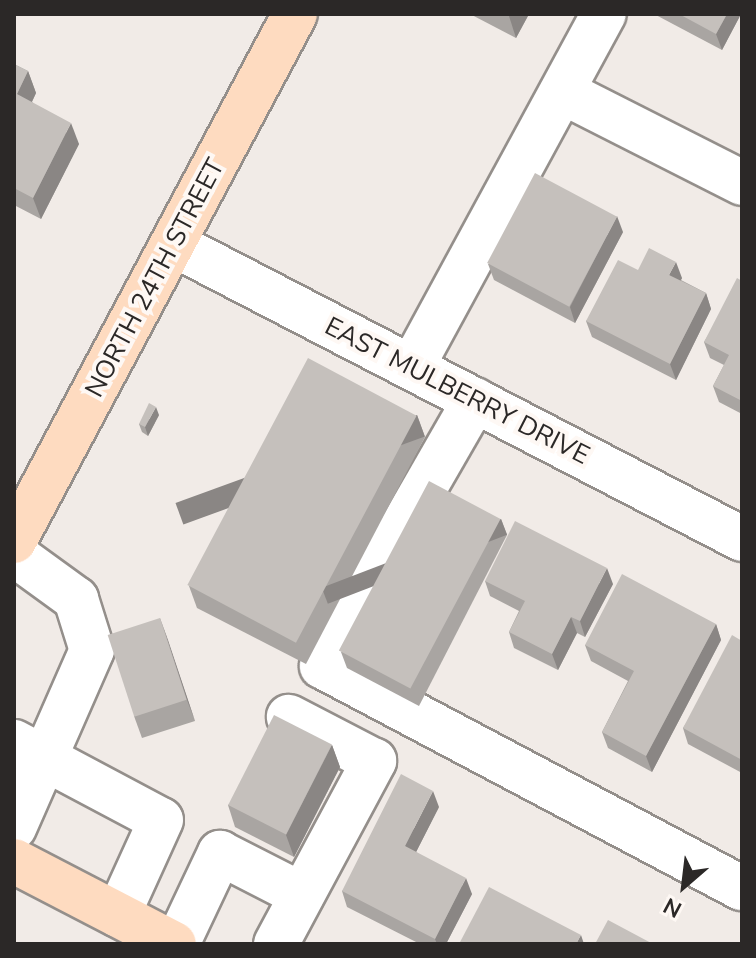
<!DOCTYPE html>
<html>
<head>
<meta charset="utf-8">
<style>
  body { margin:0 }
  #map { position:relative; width:756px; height:958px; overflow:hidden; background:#f1ebe7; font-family:"Nunito Sans",sans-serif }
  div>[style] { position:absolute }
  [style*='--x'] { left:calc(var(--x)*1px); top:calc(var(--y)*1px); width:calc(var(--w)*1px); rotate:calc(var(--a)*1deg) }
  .roads { filter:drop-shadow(2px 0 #948f8b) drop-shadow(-2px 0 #948f8b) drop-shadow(0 2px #948f8b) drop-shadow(0 -2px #948f8b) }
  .minor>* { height:44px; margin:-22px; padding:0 22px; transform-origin:22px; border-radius:22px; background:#fff }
  .major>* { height:44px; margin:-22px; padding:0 22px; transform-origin:22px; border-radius:22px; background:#fedbc0 }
  .wall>* { inset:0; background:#a9a5a2 }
  .shaded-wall>* { inset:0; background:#8a8684; transform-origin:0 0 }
  .building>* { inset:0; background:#c5c0bc; transform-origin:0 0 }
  span { translate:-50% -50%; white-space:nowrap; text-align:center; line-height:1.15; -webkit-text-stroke:8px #fef8f4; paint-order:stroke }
  .street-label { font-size:26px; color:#2b2827 }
  .frame { position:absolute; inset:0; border:16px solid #2b2827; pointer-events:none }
  .north { position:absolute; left:644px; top:846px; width:80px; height:80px; -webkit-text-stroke:6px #fef8f4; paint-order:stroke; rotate:208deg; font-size:22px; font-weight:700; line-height:32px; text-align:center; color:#2b2827 }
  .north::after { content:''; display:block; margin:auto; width:28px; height:36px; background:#2b2827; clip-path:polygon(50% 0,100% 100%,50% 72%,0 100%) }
</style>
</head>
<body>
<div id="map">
  <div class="roads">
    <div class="minor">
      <i style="--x:563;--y:92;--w:201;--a:26.9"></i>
      <i style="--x:173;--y:244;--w:641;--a:27.4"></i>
      <i style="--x:412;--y:367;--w:402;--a:-61.5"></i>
      <i style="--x:475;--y:400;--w:307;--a:119.9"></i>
      <i style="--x:322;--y:666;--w:475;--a:27.9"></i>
      <i style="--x:14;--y:554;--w:77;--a:36"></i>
      <i style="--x:76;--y:599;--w:53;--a:72.6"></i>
      <i style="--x:92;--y:650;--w:194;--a:113.7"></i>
      <i style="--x:14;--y:742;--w:166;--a:28"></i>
      <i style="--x:161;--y:820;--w:104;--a:114.4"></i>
      <i style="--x:177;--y:944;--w:101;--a:-64.7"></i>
      <i style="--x:220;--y:853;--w:92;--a:27.1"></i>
      <i style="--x:276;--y:944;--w:208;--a:-61.8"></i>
      <i style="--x:374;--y:761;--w:96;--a:-152.6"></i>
    </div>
    <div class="major">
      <i style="--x:14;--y:541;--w:597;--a:-61.93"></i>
      <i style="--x:14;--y:861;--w:180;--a:27.4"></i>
    </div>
  </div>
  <div class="wall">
    <i style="clip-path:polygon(470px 14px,529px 14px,516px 38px)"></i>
    <i style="clip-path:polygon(654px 14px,741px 14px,722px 50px)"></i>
    <i style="clip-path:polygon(14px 64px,28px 71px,36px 93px,32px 102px,79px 144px,41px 219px,14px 205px)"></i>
    <i style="clip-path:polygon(623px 232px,575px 323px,494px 280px,488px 264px)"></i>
    <i style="clip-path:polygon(638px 270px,682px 278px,681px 280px,706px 293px,711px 309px,676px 380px,592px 337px,586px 321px)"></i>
    <i style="clip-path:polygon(742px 281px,742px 414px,719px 402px,713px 386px,724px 365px,710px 358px,704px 342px)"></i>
    <i style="clip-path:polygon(159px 415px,148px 436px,142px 432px,139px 424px)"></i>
    <i style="clip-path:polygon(417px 415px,425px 437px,306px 664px,197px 608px,189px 586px)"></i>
    <i style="clip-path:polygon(501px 519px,507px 535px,419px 706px,347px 668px,341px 652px)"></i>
    <i style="clip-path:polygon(485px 581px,613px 584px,585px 637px,577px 633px,558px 670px,514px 648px,509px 632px,519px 611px,490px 596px)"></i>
    <i style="clip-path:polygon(160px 618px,195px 721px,142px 738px,134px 716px)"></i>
    <i style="clip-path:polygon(716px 624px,721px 640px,652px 772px,608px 748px,602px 732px,628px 681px,591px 661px,585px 645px)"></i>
    <i style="clip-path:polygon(742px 641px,742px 773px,688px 744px,683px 728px)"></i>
    <i style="clip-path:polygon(332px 745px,340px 767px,294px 857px,235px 827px,228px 805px)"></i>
    <i style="clip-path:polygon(439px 807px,416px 852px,472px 894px,446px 944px,420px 944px,347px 907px,342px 891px)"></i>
  </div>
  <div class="shaded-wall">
    <i style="clip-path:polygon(510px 14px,529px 14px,516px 38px,509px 16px)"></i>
    <i style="clip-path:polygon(727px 14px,741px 14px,722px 50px,716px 34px)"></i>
    <i style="clip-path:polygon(28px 71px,36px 93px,25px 116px,17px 94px)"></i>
    <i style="clip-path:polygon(71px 123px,79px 144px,41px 219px,33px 198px)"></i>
    <i style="clip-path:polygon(617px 216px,623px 232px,575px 323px,570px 307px)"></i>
    <i style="clip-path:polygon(676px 262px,682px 278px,675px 291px,669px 275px)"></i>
    <i style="clip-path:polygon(706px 293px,711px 309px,676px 380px,670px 364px)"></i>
    <i style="clip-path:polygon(156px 407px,159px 415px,148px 436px,145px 427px)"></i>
    <i style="left:417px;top:415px;width:23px;height:257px;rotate:70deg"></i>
    <i style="left:501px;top:519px;width:17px;height:192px;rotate:69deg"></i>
    <i style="clip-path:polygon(607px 568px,613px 584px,585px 637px,580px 621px)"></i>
    <i style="clip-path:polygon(571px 617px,577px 633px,558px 670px,552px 654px)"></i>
    <i style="clip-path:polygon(160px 618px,168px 640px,195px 721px,187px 700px)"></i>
    <i style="clip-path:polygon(716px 624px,721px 640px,652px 772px,646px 756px)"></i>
    <i style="clip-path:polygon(332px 745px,340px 767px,294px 857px,286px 835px)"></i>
    <i style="clip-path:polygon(433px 791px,439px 807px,411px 862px,405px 846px)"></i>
    <i style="clip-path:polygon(466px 878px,472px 894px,446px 944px,437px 944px,435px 939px)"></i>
    <i style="clip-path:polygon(581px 935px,584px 944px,576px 944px)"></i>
  </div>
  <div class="building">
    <i style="clip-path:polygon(679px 14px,727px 14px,716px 34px)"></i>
    <i style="clip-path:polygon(14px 64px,28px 71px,17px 94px,71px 123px,33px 198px,14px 188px)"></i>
    <i style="left:535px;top:173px;width:93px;height:102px;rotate:28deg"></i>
    <i style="clip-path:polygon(649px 248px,676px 262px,669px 275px,706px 293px,670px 364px,586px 321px,618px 260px,638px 270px)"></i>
    <i style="clip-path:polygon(737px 278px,742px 281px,742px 401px,713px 386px,729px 355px,704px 342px)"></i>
    <i style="left:308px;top:358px;width:123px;height:257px;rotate:28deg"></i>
    <i style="clip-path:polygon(149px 403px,156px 407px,145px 427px,139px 424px)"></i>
    <i style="left:429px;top:481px;width:81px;height:192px;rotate:28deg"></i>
    <i style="clip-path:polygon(515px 521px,607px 568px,580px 621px,571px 617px,552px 654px,509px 632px,525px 601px,485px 581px)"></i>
    <i style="clip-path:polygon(622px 574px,716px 624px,646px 756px,602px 732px,634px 671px,585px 645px)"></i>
    <i style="left:160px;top:618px;width:86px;height:55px;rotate:72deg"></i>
    <i style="clip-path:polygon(732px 635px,742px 641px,742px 760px,683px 728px)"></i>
    <i style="left:274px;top:715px;width:65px;height:101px;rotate:27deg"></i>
    <i style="clip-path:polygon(401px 774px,433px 791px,405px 846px,466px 878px,435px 939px,342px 891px)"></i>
    <i style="clip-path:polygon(489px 887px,581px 935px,576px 944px,459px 944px)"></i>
    <i style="clip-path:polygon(608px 920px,653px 944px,595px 944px)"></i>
  </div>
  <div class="street-label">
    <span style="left:155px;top:278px;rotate:-62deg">NORTH 24TH STREET</span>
    <span style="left:457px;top:391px;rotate:27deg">EAST MULBERRY DRIVE</span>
  </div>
  <div class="frame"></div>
  <div class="north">N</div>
</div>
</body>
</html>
